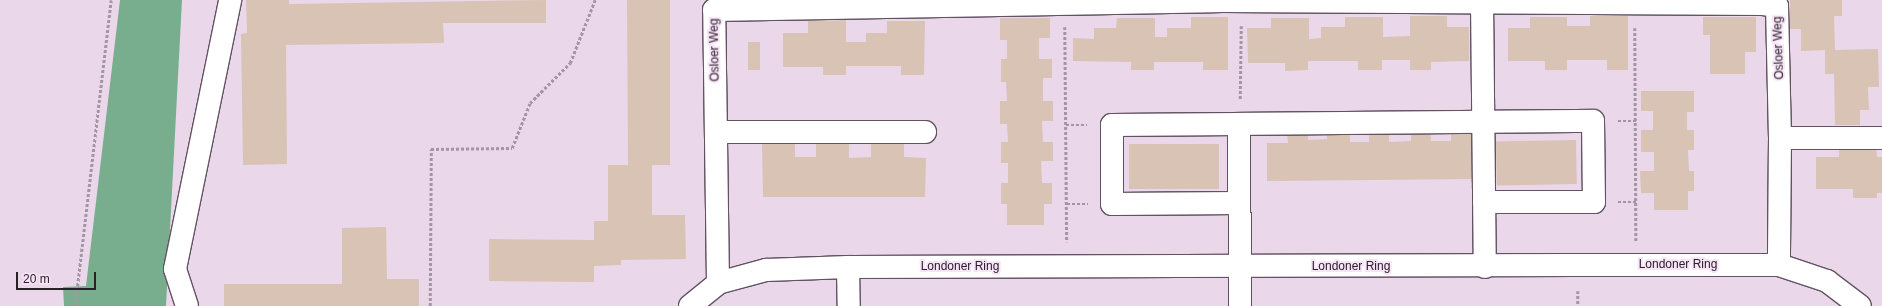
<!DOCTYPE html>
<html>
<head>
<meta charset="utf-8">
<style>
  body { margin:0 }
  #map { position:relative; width:1882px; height:306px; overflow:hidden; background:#ebd7ea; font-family:Arial,sans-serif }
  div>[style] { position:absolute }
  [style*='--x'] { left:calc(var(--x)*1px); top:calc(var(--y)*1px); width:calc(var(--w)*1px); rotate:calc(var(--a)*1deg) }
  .forest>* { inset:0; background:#78ae8e }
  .building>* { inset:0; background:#d9c3b4; transform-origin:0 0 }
  .path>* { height:2.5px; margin-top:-1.25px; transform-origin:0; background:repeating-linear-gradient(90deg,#a495a4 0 3px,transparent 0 5px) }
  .roads { filter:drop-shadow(1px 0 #625262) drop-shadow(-1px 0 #625262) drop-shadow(0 1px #625262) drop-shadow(0 -1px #625262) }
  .minor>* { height:22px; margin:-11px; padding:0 11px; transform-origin:11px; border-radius:11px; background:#fff }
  span { translate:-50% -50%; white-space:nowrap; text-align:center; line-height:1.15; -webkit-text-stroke:4px #f8e4f7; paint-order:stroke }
  .street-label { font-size:12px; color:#282128 }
  .scale { position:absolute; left:16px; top:272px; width:80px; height:18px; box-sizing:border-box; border:2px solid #282128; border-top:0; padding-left:5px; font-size:12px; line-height:14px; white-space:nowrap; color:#282128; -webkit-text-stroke:3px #f8e4f7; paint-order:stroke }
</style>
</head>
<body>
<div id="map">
  <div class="forest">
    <i style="clip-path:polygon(120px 0,182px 0,166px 306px,64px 306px,63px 287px,86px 286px)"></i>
  </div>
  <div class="building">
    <i style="clip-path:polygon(246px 0,289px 0,289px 4px,546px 0,546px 23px,443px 23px,444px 43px,286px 45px,287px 164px,243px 165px,241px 34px,247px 33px)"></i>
    <i style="clip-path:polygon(627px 0,670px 0,670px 165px,652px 165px,652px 215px,685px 215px,686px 259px,621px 260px,621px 265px,594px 266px,594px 282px,489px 281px,489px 239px,594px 240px,594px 221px,608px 221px,608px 165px,628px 165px)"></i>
    <i style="clip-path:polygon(1790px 0,1842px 0,1842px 16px,1834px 16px,1835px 50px,1878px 49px,1879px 87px,1868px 87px,1869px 110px,1860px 110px,1860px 125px,1835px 125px,1834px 74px,1825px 74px,1825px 50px,1801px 51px,1801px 29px,1790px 29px)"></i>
    <i style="clip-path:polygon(1410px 16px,1447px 16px,1447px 27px,1469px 27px,1469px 61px,1431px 62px,1431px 70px,1410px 70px,1410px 60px,1382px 60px,1382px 70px,1358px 70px,1358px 61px,1308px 61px,1308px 70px,1285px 71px,1285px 63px,1248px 63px,1247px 28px,1271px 28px,1271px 18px,1309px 18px,1309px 39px,1321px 38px,1321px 27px,1345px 27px,1345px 17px,1383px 17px,1383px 37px,1410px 36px)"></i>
    <i style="clip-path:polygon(1590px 16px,1628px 16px,1628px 70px,1607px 70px,1607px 60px,1567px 60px,1567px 70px,1545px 70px,1545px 61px,1508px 61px,1508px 28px,1530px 28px,1530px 17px,1567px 17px,1567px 26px,1590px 26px)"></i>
    <i style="clip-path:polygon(1191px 17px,1228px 17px,1228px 70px,1203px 70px,1203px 62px,1154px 62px,1154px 70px,1131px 70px,1131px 62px,1073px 61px,1073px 38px,1094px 39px,1094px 28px,1116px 28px,1117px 18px,1155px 18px,1155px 37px,1167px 37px,1167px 28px,1191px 28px)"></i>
    <i style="clip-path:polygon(1703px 17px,1756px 17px,1756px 52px,1745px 52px,1745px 74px,1710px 74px,1710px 35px,1703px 35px)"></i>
    <i style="clip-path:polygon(1000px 18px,1050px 18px,1050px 38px,1039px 38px,1039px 59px,1052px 59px,1052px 78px,1043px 78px,1043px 101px,1053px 101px,1053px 121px,1042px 121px,1043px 142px,1053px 142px,1053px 161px,1041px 161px,1042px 183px,1052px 183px,1052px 204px,1044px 204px,1044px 225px,1007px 225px,1007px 204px,1001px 204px,1001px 183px,1008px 183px,1008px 163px,1001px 163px,1001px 142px,1008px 142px,1007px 124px,1000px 124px,1000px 101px,1007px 101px,1006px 82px,1001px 82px,1001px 59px,1007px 59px,1007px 40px,1000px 40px)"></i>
    <i style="clip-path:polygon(846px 20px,846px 42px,866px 42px,866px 33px,887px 33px,887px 21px,925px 21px,924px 75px,901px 75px,901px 66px,846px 66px,846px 75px,823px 75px,823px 67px,783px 67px,783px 33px,808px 33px,808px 21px)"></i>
    <i style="left:760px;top:42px;width:28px;height:12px;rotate:90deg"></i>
    <i style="clip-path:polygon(1641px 91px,1694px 91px,1694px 112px,1687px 112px,1687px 130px,1694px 130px,1694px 150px,1688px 150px,1689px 171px,1694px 171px,1694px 191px,1688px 191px,1688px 210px,1654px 210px,1654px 193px,1641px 193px,1640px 171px,1654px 171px,1654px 152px,1641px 152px,1641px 130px,1653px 130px,1653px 111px,1641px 111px)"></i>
    <i style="clip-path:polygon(1350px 130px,1350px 142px,1369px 142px,1369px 131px,1389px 131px,1389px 142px,1411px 141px,1411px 131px,1430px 130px,1431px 141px,1451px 141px,1451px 131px,1472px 130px,1473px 179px,1267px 181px,1267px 143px,1288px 143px,1287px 132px,1308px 132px,1308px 140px,1327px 139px,1327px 131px)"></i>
    <i style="left:1576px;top:140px;width:44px;height:80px;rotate:89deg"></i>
    <i style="clip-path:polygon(849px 141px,849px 158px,871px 157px,871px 142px,904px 142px,904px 157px,926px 158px,925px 197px,763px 197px,762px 142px,795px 142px,795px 157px,816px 157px,816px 142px)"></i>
    <i style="left:1219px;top:144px;width:45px;height:90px;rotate:90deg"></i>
    <i style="clip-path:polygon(1839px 146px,1876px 146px,1877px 157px,1882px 157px,1882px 193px,1877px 193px,1877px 198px,1853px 198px,1853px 189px,1816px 189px,1816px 157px,1839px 157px)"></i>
    <i style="clip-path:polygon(386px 227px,387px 279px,419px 279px,419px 306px,224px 306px,224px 284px,342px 284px,342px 228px)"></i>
  </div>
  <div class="path">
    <i style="--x:1065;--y:27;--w:215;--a:89.5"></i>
    <i style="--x:1635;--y:28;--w:213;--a:89.7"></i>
    <i style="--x:1240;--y:99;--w:73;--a:-89.2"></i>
    <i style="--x:1618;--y:121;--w:18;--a:0"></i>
    <i style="--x:1066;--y:125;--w:21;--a:0"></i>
    <i style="--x:1618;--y:202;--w:18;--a:0"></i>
    <i style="--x:1067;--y:204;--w:21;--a:0"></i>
    <i style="--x:1578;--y:291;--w:15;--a:90"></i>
    <i style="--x:75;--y:306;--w:308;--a:-83.3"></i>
    <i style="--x:430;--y:306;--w:157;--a:-89.6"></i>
    <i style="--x:431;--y:149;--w:81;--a:-0.7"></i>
    <i style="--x:512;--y:148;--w:48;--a:-68.2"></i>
    <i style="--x:530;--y:103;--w:57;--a:-45"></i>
    <i style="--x:570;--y:63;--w:68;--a:-68.4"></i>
  </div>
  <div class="roads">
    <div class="minor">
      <i style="--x:1482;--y:0;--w:267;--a:89.4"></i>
      <i style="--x:1239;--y:124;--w:127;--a:179.5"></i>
      <i style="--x:1112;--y:125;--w:79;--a:90"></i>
      <i style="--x:1112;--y:204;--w:127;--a:-0.5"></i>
      <i style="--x:716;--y:132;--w:209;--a:0"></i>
      <i style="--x:1780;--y:138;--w:102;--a:0"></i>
      <i style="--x:848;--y:267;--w:39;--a:89"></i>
      <i style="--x:718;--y:283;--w:273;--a:-90.8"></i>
      <i style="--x:714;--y:10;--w:509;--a:-1.01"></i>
      <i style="--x:1223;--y:1;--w:540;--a:0.32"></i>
      <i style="--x:1763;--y:4;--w:14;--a:8"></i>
      <i style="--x:1777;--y:6;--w:132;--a:88.7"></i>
      <i style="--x:1780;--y:138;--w:127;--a:90.5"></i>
      <i style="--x:187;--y:306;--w:39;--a:-108"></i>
      <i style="--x:175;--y:269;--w:275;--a:-78.4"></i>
      <i style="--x:690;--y:306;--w:36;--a:-39"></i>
      <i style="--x:718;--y:283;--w:50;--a:-15.2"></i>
      <i style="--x:766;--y:270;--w:82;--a:-2.1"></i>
      <i style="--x:848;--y:267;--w:730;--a:-0.16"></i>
      <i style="--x:1578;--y:265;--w:201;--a:0"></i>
      <i style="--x:1779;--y:265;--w:51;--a:18.4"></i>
      <i style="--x:1827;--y:281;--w:41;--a:37.1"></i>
      <i style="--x:1240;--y:306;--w:182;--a:-90.3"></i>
      <i style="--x:1239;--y:124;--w:354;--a:-0.5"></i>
      <i style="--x:1593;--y:121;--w:81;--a:89.3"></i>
      <i style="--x:1594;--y:202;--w:110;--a:180"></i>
    </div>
  </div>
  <div class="street-label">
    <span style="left:1779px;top:48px;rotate:-92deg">Osloer Weg</span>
    <span style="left:715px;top:50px;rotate:-91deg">Osloer Weg</span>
    <span style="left:1678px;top:265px">Londoner Ring</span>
    <span style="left:960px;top:267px">Londoner Ring</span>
    <span style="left:1351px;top:267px">Londoner Ring</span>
  </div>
  <div class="scale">20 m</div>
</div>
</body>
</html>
